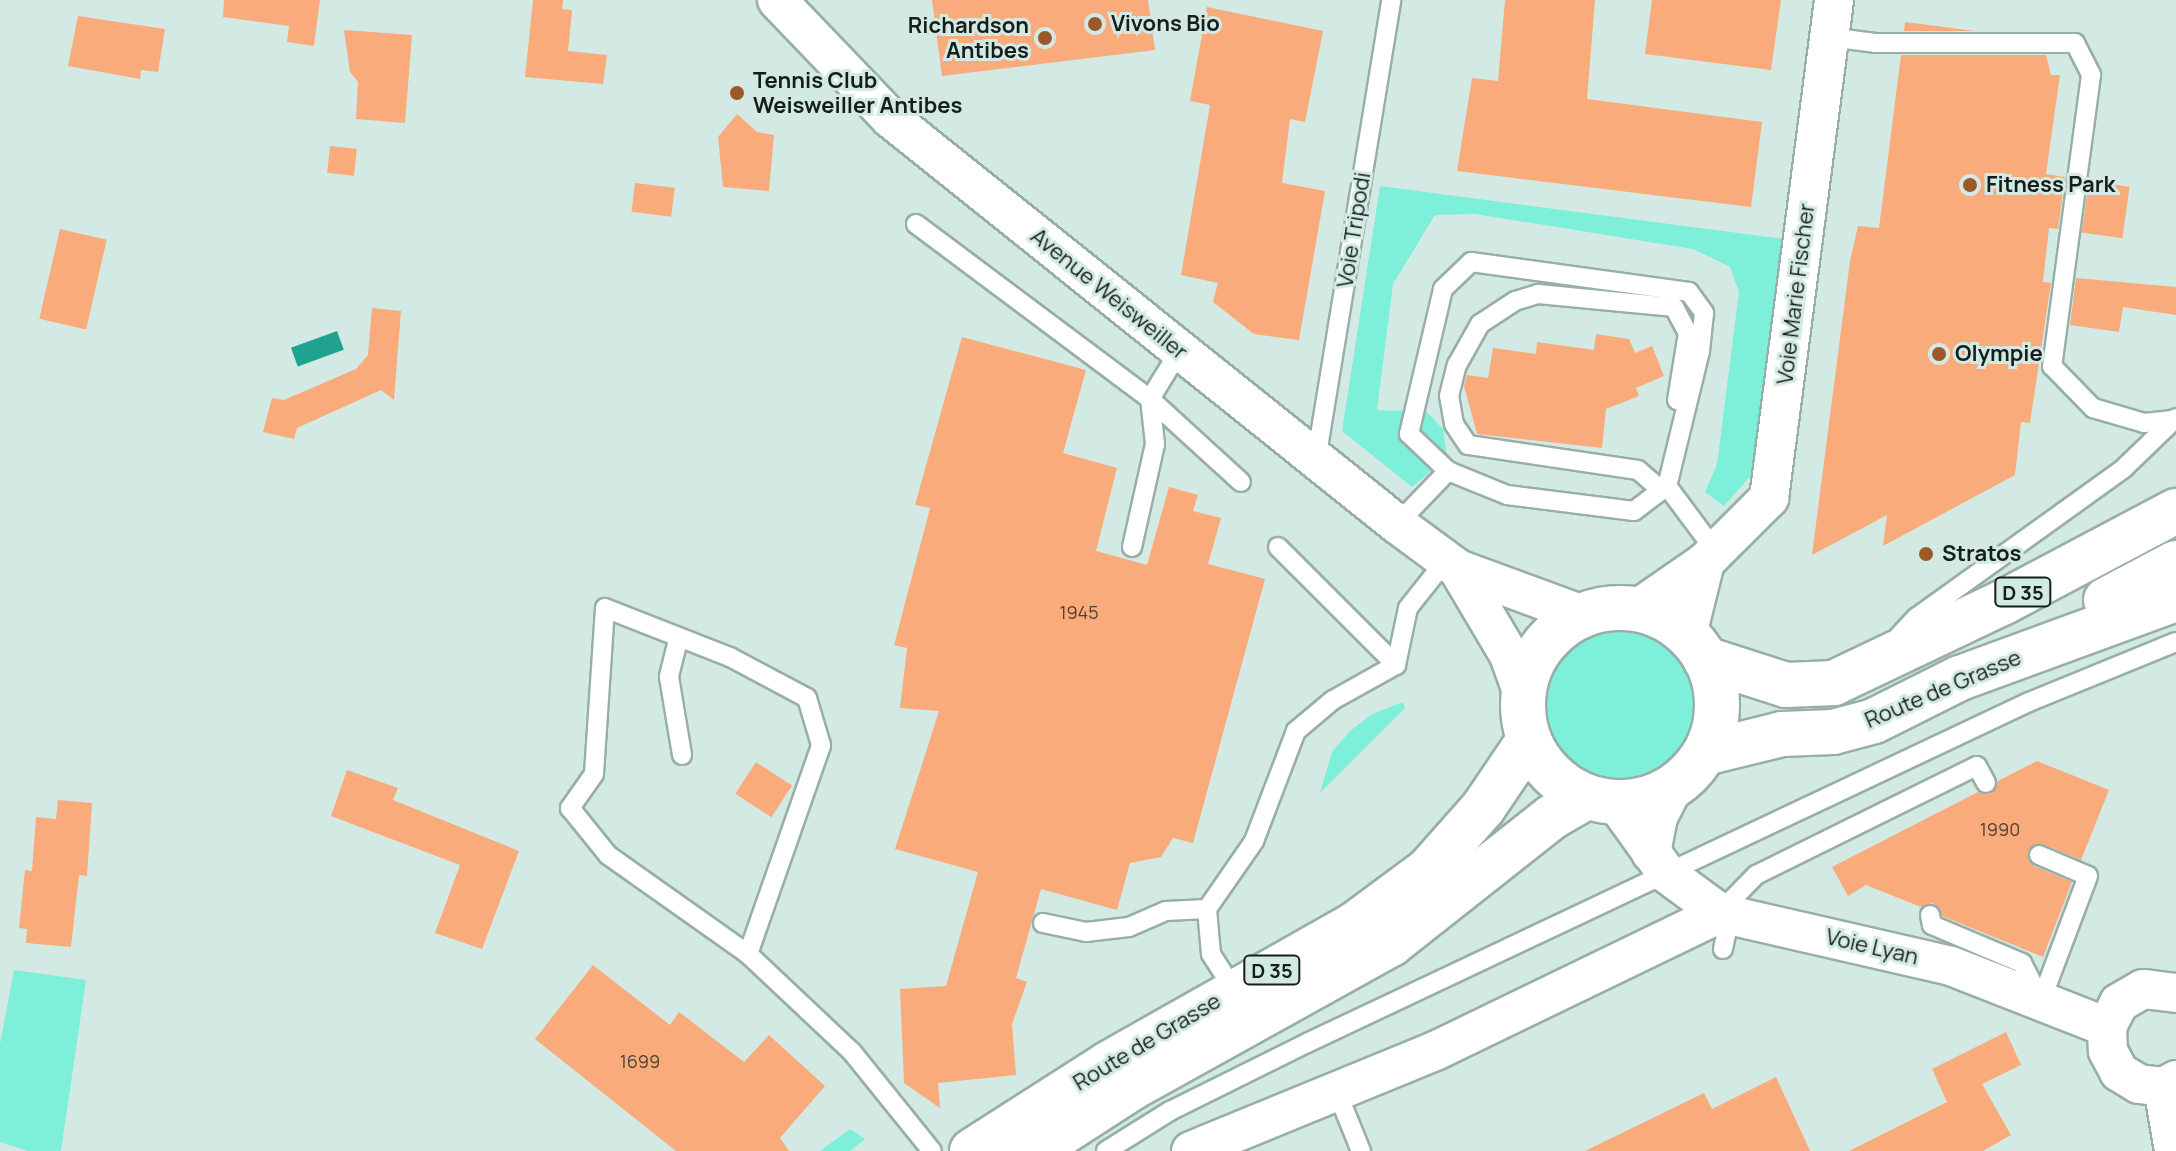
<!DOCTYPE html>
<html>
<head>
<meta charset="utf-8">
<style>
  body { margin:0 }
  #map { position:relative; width:2176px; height:1151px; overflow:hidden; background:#d3eae4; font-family:Manrope,sans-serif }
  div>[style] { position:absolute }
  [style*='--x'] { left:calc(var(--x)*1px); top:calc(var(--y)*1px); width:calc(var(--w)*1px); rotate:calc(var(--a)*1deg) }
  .green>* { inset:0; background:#7eefd8 }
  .round { border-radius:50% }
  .water>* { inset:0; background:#20a38e; transform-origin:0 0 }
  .building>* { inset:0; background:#f9ab7b; transform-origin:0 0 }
  .roads { filter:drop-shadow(2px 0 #98aea9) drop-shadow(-2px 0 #98aea9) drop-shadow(0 2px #98aea9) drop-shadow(0 -2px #98aea9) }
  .service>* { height:18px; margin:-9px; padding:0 9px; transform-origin:9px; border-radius:9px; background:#fff }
  .minor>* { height:38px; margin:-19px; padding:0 19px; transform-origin:19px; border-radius:19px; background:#fff }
  .primary>* { height:44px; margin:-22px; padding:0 22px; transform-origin:22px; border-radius:22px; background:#fff }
  .primary>.ring { margin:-22px; padding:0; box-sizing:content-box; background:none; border:44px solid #fff; border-radius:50% }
  .dots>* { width:22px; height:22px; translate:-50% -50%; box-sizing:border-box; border:4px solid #d3eae4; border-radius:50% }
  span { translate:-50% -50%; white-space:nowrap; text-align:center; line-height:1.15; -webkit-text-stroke:6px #d3eae4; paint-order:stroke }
  .number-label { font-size:18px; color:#4f4134 }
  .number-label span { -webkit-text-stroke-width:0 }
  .shield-label span { padding:2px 6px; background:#d3eae4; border:2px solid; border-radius:6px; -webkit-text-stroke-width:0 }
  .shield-label { font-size:20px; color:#161e1c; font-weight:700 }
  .poi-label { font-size:22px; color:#161e1c; font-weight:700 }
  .left { translate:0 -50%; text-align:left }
  .right { translate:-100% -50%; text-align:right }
  .street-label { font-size:22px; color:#161e1c }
</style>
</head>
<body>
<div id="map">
  <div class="green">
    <i style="clip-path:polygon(1380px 186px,1783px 239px,1755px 471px,1724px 506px,1705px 492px,1717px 464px,1739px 292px,1730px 267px,1693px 249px,1475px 214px,1435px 215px,1393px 284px,1377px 410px,1427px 412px,1443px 429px,1447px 457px,1412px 487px,1342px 431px)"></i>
    <i class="round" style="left:1546px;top:630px;width:148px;height:148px"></i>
    <i style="clip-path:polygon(1403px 702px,1405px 708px,1320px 793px,1332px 752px,1350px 731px,1372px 714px)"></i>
    <i style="clip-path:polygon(14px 970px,86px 980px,61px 1151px,28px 1151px,0 1142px,0 1044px)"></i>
    <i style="clip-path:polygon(850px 1129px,865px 1139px,850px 1151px,820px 1151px)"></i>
  </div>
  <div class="water">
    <i style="left:337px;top:331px;width:20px;height:49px;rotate:70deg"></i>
  </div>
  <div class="building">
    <i style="clip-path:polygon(224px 0,320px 0,314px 46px,287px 42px,289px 26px,223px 17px)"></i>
    <i style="clip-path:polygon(533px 0,563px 0,562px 9px,572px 10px,568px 51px,607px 55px,603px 84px,525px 77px)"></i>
    <i style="clip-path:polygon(932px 0,1148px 0,1155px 50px,942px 76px)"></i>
    <i style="clip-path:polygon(1505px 0,1595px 0,1587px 99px,1762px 122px,1751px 207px,1457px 171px,1472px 78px,1498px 81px)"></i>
    <i style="clip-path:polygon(1652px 0,1781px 0,1771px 70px,1645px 54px)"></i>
    <i style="clip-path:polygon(1207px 7px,1323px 31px,1305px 122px,1290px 119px,1282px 183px,1325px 191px,1299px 340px,1254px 334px,1213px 302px,1218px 283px,1181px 275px,1210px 105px,1190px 101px)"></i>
    <i style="clip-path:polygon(78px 16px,165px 29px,158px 72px,141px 70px,140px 79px,68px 66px)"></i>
    <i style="clip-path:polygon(1905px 22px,1975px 31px,1904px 31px)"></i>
    <i style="clip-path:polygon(344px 30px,412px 35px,405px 123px,356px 119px,358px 82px,350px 72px)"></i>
    <i style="clip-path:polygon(1901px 55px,2046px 55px,2051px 75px,2060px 75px,2046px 174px,2065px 177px,2058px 229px,2049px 228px,2043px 282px,2051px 283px,2030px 423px,2021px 422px,2015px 475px,1883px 546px,1887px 515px,1812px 555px,1850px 261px,1858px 226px,1879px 228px)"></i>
    <i style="clip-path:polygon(737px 114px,757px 132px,774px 135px,769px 191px,723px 187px,718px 137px)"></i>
    <i style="left:330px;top:146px;width:27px;height:27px;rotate:6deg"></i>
    <i style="left:2089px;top:181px;width:41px;height:52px;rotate:8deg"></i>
    <i style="left:635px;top:183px;width:40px;height:29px;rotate:7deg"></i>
    <i style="left:60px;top:229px;width:48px;height:92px;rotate:13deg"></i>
    <i style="clip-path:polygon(2076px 278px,2176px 287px,2176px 315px,2123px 307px,2119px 332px,2070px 325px)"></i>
    <i style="clip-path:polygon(372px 308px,401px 311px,394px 400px,381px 390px,297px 428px,294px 439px,263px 432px,272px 398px,284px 400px,356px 369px,368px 355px)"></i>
    <i style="clip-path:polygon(1596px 334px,1629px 339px,1635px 353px,1652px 346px,1664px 376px,1636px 388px,1639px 396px,1606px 409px,1602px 448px,1477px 434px,1464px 386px,1467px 375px,1488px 378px,1493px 348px,1536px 354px,1537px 342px,1594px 350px)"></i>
    <i style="clip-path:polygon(962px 337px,1086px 370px,1063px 453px,1117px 468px,1096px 551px,1147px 565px,1169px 487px,1198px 495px,1193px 511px,1221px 518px,1208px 564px,1265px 579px,1193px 843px,1173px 838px,1161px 857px,1130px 863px,1117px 910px,1041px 889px,1016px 978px,1027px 982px,1012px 1024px,1016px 1075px,938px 1083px,940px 1108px,904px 1083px,900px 989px,946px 986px,978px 872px,895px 849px,939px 711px,900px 708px,907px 648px,894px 645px,930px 508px,915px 505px)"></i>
    <i style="clip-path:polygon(2037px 761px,2109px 790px,2081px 860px,2043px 844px,2028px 851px,2034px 866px,2072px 882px,2043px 957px,1942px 916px,1933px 903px,1921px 907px,1866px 885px,1848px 896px,1832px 867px,1978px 792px,1991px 794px,1998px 781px)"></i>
    <i style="left:756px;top:762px;width:43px;height:38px;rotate:33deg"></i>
    <i style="clip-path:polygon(347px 770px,398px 788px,393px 800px,519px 851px,482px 949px,435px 933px,460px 865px,331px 816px)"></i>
    <i style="clip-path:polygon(58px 800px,92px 803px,87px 876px,79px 875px,71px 947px,26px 943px,27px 929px,19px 928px,25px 870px,32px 871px,36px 817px,56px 819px)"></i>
    <i style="clip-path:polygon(593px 965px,670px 1025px,679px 1012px,744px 1062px,769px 1035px,825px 1086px,780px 1138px,789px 1151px,676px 1151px,535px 1039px)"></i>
    <i style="clip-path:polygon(2006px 1032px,2021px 1065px,1982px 1084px,2011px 1135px,1983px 1151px,1849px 1151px,1947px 1102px,1932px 1069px)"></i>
    <i style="clip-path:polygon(1776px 1077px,1810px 1151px,1585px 1151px,1704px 1093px,1712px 1109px)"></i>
  </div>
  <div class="roads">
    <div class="service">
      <i style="--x:1829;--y:37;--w:46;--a:7.4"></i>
      <i style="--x:1875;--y:43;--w:200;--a:0"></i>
      <i style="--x:2075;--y:43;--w:36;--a:63"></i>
      <i style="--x:2091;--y:75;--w:294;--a:97.6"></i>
      <i style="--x:2052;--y:366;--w:59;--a:45.7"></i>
      <i style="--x:2093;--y:408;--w:53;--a:16.4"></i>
      <i style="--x:2144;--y:423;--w:29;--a:-6"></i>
      <i style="--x:916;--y:224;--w:292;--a:36.8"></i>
      <i style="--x:1150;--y:399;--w:57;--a:-58.5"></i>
      <i style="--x:1150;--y:399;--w:123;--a:42.4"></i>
      <i style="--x:1316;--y:460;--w:466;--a:-80.7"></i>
      <i style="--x:1667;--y:486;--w:41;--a:142.9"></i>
      <i style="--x:1634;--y:511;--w:128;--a:-172.8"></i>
      <i style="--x:1507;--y:495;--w:64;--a:-157.9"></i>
      <i style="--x:1448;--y:471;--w:54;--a:-136.5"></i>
      <i style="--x:1409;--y:434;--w:149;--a:-76.8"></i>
      <i style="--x:1443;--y:289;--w:39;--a:-44"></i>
      <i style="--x:1471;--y:262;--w:220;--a:7.8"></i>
      <i style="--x:1689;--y:292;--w:26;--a:54"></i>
      <i style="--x:1704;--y:313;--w:38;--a:96"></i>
      <i style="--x:1700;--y:351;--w:139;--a:103.7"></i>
      <i style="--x:1667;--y:486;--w:79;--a:53.3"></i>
      <i style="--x:1661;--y:490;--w:30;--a:-139"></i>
      <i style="--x:1638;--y:470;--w:172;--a:-171.6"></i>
      <i style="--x:1468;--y:445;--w:25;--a:-124"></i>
      <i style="--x:1454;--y:424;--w:28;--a:-100"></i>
      <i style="--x:1449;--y:396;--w:32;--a:-76"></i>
      <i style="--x:1457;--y:365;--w:47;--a:-60.7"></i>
      <i style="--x:1480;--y:324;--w:42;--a:-33.3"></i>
      <i style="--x:1515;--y:301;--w:24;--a:-17"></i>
      <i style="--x:1538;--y:294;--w:137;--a:5.5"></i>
      <i style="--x:1674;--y:307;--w:30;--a:62"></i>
      <i style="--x:1688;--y:333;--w:68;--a:99.3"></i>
      <i style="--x:1397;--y:524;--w:74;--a:-46.1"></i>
      <i style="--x:1132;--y:547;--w:106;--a:-77.4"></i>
      <i style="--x:1155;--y:444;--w:45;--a:-96.3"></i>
      <i style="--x:1278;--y:547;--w:167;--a:45"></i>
      <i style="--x:1899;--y:636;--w:26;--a:-47"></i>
      <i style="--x:1917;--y:617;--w:255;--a:-35.7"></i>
      <i style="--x:2124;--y:468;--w:72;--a:-43.9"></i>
      <i style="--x:678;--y:640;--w:38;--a:104"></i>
      <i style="--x:669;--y:677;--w:79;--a:80.5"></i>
      <i style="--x:2039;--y:855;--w:53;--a:23.2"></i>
      <i style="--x:2088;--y:876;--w:134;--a:110.6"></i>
      <i style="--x:1720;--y:912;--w:52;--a:-45.8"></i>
      <i style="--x:1756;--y:875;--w:246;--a:-26.3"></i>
      <i style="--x:1977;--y:766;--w:19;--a:62"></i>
      <i style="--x:1930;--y:915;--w:10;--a:79"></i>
      <i style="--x:1932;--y:925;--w:98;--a:22.9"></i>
      <i style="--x:2022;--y:963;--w:36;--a:63"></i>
      <i style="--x:1043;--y:923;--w:44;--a:11.8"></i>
      <i style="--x:1086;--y:932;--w:43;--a:-6.6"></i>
      <i style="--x:1129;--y:927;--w:40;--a:-23.4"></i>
      <i style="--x:1166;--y:911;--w:41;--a:-2.8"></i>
      <i style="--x:1723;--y:949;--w:35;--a:-78"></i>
      <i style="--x:748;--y:954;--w:221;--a:-70.7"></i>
      <i style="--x:821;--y:745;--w:49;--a:-106.6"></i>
      <i style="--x:807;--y:698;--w:87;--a:-152"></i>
      <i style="--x:730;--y:657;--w:134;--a:-158.6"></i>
      <i style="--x:605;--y:608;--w:166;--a:93.8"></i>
      <i style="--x:594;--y:774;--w:42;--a:125.2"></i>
      <i style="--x:570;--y:808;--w:60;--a:51"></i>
      <i style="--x:608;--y:855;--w:171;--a:35.3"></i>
      <i style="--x:748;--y:954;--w:143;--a:43.3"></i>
      <i style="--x:852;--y:1052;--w:127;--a:51.1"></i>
      <i style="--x:1234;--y:990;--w:43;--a:-122.6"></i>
      <i style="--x:1211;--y:954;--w:45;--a:-95.1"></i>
      <i style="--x:1207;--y:909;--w:83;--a:-55.3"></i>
      <i style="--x:1254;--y:841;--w:118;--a:-69.1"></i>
      <i style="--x:1296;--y:731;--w:48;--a:-40"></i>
      <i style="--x:1333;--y:700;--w:72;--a:-29.1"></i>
      <i style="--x:1396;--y:665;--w:58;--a:-78.1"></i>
      <i style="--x:1408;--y:608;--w:63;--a:-51.5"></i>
      <i style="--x:1337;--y:1092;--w:64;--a:67.9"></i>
      <i style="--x:1106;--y:1151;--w:75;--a:-32"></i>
      <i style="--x:1170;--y:1111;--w:153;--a:-26.4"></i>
      <i style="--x:1307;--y:1043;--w:798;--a:-25.28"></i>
      <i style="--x:2029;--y:702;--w:159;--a:-22.2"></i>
    </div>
    <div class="minor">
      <i style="--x:777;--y:0;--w:163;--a:46.2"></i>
      <i style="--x:890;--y:118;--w:650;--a:38.69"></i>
      <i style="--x:1397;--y:524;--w:76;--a:36.4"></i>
      <i style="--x:1458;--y:569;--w:133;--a:20.2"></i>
      <i style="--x:1458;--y:569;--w:100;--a:59.3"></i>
      <i style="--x:1509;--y:655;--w:41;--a:70.3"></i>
      <i style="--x:1637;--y:609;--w:83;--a:-34.7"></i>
      <i style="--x:1687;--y:635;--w:75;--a:-76.1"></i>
      <i style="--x:1705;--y:562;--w:91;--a:-45"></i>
      <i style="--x:1769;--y:498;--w:502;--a:-82.56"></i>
      <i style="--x:1616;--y:803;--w:87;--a:54.3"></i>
      <i style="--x:1667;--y:874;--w:66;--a:36.3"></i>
      <i style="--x:1720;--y:913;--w:237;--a:12.9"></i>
      <i style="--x:1951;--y:966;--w:168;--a:21.4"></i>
      <i style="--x:1651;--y:853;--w:37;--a:-79"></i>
      <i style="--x:1658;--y:817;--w:34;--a:-63"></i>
      <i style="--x:2176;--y:993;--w:33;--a:-173"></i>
      <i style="--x:2143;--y:989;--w:28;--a:150"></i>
      <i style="--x:2119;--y:1003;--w:27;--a:117"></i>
      <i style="--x:2107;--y:1027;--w:24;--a:88"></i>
      <i style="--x:2108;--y:1051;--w:24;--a:62"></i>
      <i style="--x:2119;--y:1072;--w:23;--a:31"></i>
      <i style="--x:2139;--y:1084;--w:24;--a:7"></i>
      <i style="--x:2163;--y:1087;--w:15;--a:-28"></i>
      <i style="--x:2163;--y:1087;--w:65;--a:80.2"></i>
      <i style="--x:1191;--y:1151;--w:266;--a:-22.3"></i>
      <i style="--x:1437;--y:1050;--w:314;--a:-25.8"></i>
    </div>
    <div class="primary">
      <i style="--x:2106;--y:600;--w:79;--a:-27.9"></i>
      <i class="ring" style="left:1523px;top:608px;width:150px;height:150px"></i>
      <i style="--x:1705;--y:659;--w:85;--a:17.8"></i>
      <i style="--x:1786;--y:685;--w:48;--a:-2.4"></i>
      <i style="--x:1834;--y:683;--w:188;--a:-25.5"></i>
      <i style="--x:2004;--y:602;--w:195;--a:-27.9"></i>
      <i style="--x:1705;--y:753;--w:79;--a:-13.9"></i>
      <i style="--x:1782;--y:734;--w:51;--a:-2.2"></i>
      <i style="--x:1833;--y:732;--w:42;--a:-15"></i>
      <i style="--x:1874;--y:721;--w:96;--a:-26.6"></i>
      <i style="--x:1960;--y:678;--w:230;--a:-20.1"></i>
      <i style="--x:972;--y:1151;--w:161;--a:-32.6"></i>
      <i style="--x:1108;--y:1064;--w:283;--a:-29.5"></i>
      <i style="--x:1354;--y:925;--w:92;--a:-36.6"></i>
      <i style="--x:1428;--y:870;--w:83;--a:-48.4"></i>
      <i style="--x:1483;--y:808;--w:82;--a:-55.9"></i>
      <i style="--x:1034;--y:1151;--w:118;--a:-32.9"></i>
      <i style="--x:1133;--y:1087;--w:295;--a:-29"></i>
      <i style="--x:1391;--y:944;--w:205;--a:-38.3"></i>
      <i style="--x:1552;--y:817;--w:39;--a:-30"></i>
    </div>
  </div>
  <div class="dots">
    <i style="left:1095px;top:24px;background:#9b5829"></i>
    <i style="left:1045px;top:38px;background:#9b5829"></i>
    <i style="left:737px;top:93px;background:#9b5829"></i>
    <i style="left:1970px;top:185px;background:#9b5829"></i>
    <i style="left:1939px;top:354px;background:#9b5829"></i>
    <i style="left:1926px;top:554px;background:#9b5829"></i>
  </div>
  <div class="number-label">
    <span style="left:1079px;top:612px">1945</span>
    <span style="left:2000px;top:829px">1990</span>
    <span style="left:640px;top:1061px">1699</span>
  </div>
  <div class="shield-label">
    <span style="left:2023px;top:592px">D 35</span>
    <span style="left:1272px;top:970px">D 35</span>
  </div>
  <div class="poi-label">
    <span class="left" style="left:1111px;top:24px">Vivons Bio</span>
    <span class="right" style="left:1029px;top:38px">Richardson<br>Antibes</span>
    <span class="left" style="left:753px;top:93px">Tennis Club<br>Weisweiller Antibes</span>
    <span class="left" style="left:1986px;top:185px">Fitness Park</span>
    <span class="left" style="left:1955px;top:354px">Olympie</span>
    <span class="left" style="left:1942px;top:554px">Stratos</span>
  </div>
  <div class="street-label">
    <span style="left:1354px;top:230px;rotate:-81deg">Voie Tripodi</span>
    <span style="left:1109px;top:294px;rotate:39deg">Avenue Weisweiller</span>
    <span style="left:1796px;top:294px;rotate:-83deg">Voie Marie Fischer</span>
    <span style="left:1943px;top:689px;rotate:-23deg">Route de Grasse</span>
    <span style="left:1872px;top:947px;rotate:13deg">Voie Lyan</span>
    <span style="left:1147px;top:1042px;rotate:-31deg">Route de Grasse</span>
  </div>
</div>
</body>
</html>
